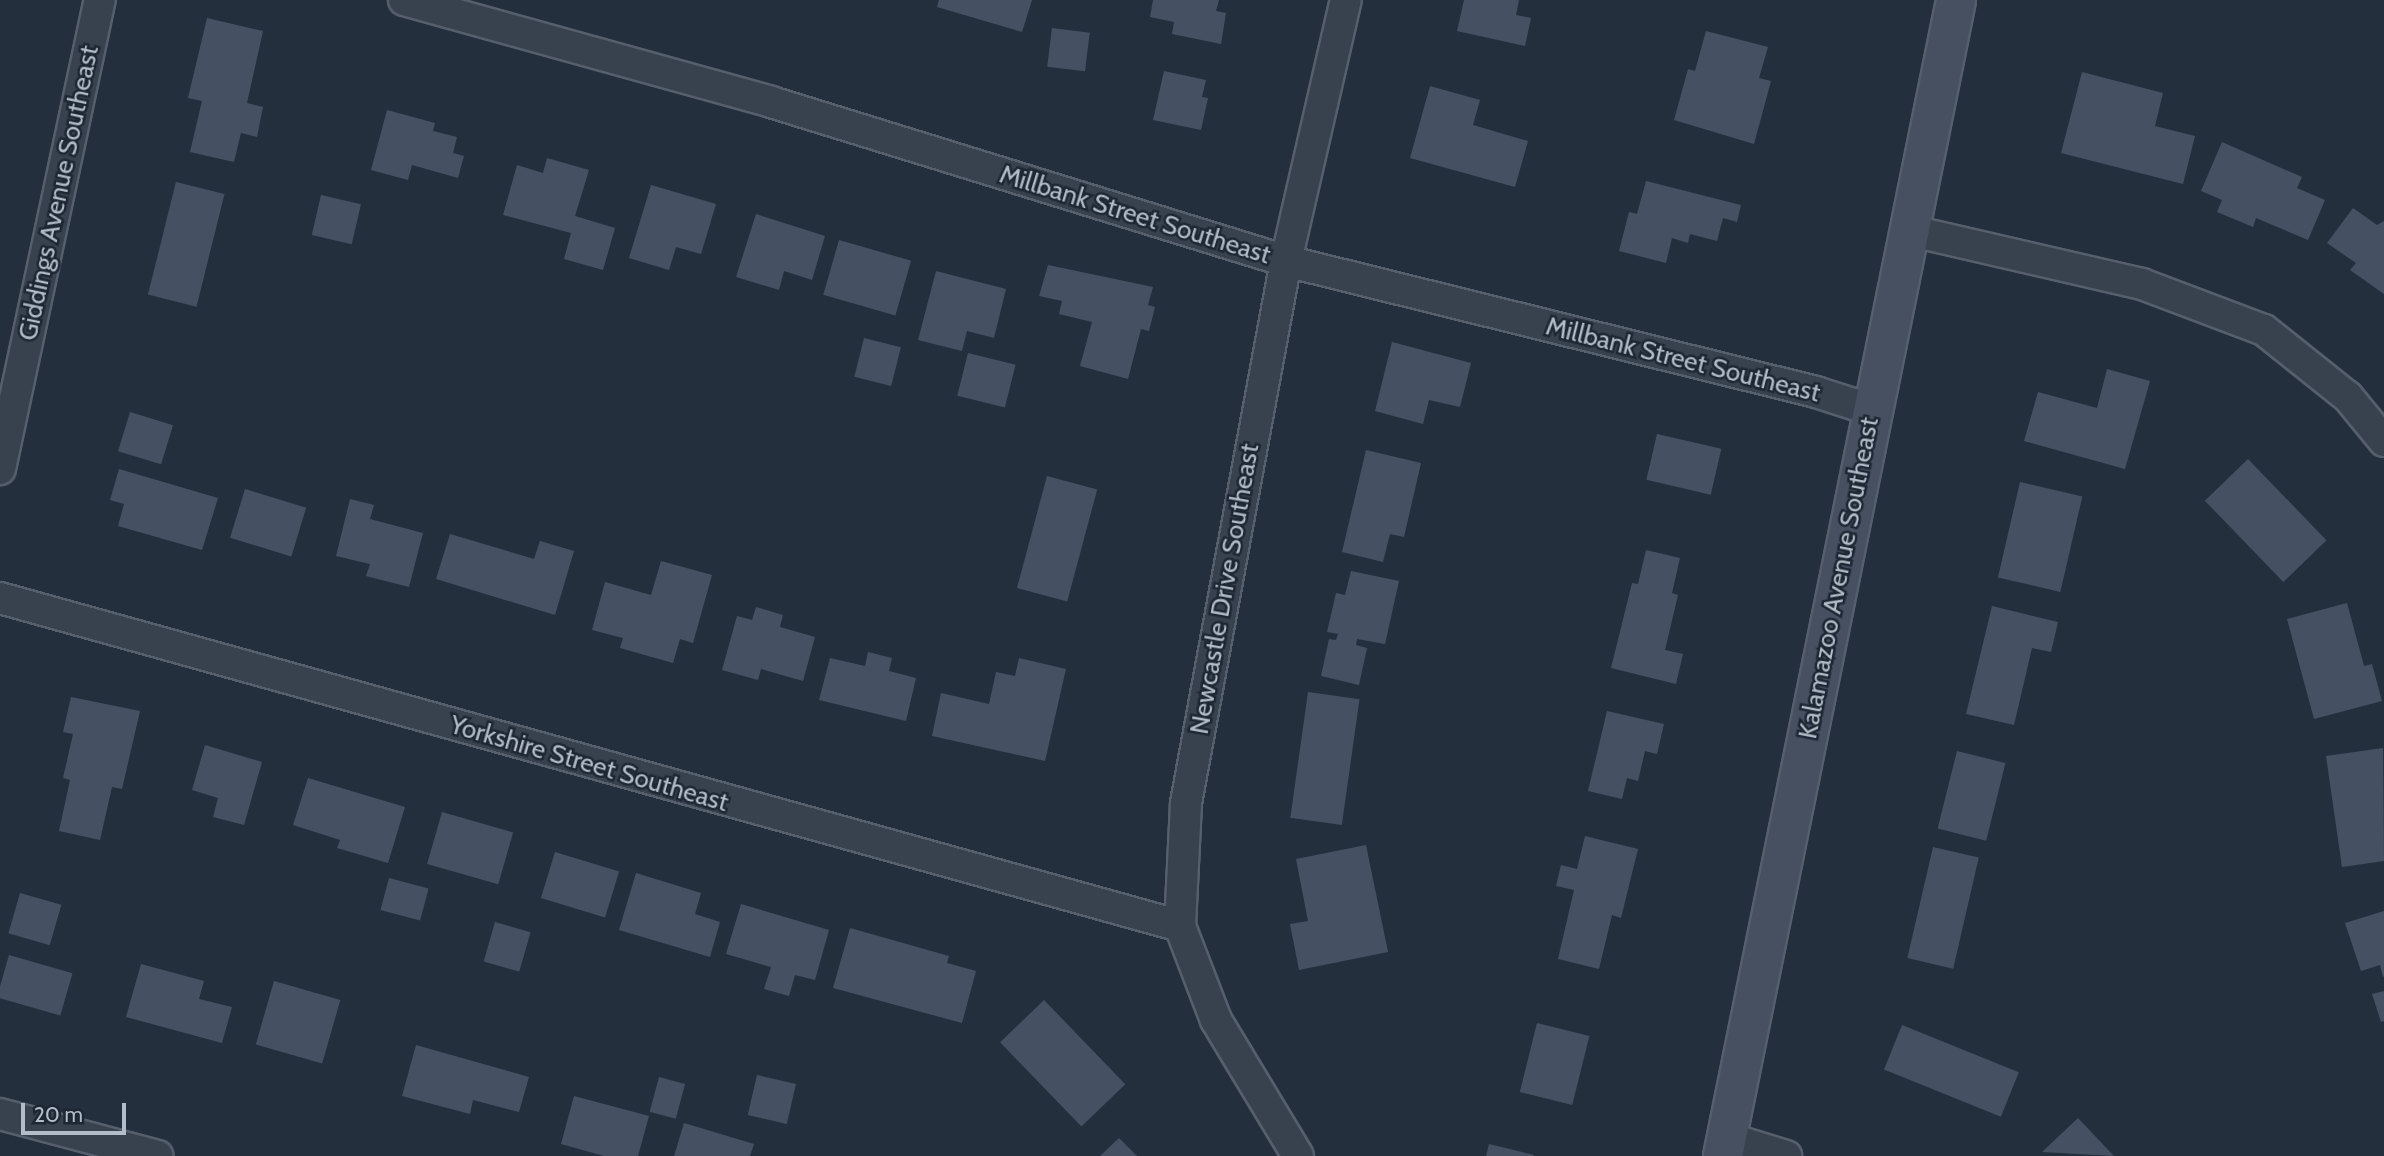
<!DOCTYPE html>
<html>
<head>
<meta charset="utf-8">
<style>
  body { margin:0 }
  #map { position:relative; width:2384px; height:1156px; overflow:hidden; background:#242f3e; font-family:Cabin,sans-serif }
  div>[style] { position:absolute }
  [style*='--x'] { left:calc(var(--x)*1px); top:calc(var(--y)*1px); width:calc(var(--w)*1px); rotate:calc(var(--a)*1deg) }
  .building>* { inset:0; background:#455162; transform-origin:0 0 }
  .roads { filter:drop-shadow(2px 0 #565f6c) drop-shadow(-2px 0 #565f6c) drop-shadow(0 2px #565f6c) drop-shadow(0 -2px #565f6c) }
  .street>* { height:30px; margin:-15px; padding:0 15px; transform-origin:15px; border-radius:15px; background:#38414e }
  .secondary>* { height:38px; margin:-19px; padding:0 19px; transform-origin:19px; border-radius:19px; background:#465061 }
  span { translate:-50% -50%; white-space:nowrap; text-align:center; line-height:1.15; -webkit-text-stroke:5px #1d2633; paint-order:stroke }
  .street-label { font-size:26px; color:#b4bcc9 }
  .scale { position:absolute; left:21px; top:1103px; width:105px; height:32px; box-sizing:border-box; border:4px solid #b4bcc9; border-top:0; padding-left:9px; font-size:21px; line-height:24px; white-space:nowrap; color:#b4bcc9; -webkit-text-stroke:5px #1d2633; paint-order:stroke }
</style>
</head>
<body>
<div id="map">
  <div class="building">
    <i style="clip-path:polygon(939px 0,1032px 0,1022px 32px,937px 7px)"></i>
    <i style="clip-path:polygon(1153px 0,1219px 0,1216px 11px,1226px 13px,1221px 44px,1172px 34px,1174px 22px,1150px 17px)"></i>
    <i style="clip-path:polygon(1464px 0,1519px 0,1516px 15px,1531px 18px,1525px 46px,1457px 31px)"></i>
    <i style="clip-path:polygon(207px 18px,263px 31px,247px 103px,263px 107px,257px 137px,241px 133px,234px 162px,190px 152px,202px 101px,188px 98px)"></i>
    <i style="left:1052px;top:28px;width:38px;height:39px;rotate:7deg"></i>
    <i style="clip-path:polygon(1706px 31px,1768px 47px,1759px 78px,1771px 81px,1754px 144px,1674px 120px,1688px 69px,1695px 71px)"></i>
    <i style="clip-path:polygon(1164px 71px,1206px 80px,1202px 97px,1208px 98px,1201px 130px,1153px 120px)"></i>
    <i style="clip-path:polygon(2082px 72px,2163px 93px,2155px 126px,2195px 136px,2183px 184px,2061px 153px)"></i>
    <i style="clip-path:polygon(1430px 86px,1480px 100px,1473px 125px,1528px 141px,1515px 187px,1410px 158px)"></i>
    <i style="clip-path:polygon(387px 110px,435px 123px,433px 131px,457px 137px,453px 153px,464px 156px,458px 178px,412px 165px,408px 180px,371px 170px)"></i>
    <i style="clip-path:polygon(2222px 142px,2302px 177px,2297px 188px,2325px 200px,2308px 240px,2256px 218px,2253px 227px,2217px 212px,2222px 200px,2201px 191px)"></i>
    <i style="clip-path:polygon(547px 158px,589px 170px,575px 216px,615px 228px,603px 270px,564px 259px,571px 233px,503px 215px,517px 165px,543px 173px)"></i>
    <i style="clip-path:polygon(1646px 181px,1741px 205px,1737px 222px,1723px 218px,1717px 241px,1690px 234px,1688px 243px,1672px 238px,1666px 263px,1619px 251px,1629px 212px,1637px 214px)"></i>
    <i style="left:176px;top:182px;width:50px;height:116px;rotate:14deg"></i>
    <i style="clip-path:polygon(651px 185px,716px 204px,701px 254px,676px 247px,669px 270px,629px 258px)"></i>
    <i style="left:321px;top:195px;width:41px;height:41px;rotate:13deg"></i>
    <i style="clip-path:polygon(2353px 208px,2377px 225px,2384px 221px,2384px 294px,2350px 270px,2356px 263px,2327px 243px)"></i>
    <i style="clip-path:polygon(756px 214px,825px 236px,812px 280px,784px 271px,779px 290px,736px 277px)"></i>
    <i style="left:839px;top:240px;width:75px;height:57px;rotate:16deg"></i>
    <i style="clip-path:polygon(1048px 265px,1153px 287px,1148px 305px,1155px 307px,1149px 331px,1141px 329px,1128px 379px,1080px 366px,1092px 322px,1059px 314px,1062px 301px,1039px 296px)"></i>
    <i style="clip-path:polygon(936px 271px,1006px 289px,994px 338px,967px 331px,962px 351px,918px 340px)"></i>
    <i style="left:864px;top:338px;width:38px;height:40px;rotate:14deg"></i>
    <i style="clip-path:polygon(1392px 342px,1471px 363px,1460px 407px,1429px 400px,1423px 424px,1375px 411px)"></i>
    <i style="left:968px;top:353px;width:49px;height:44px;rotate:14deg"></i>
    <i style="clip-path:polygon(2107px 369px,2150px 381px,2125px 469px,2024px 441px,2038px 392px,2097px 408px)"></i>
    <i style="left:130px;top:412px;width:45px;height:41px;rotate:17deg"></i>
    <i style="left:1657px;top:434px;width:66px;height:47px;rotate:13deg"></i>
    <i style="clip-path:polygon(1366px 450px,1421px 463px,1404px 537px,1390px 534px,1383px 562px,1342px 552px)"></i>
    <i style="left:2248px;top:459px;width:113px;height:60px;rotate:46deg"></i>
    <i style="clip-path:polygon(119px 469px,218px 498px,202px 550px,118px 526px,124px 504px,110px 500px)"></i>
    <i style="left:1047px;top:476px;width:52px;height:116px;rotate:15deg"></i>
    <i style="left:2020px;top:482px;width:64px;height:98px;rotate:13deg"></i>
    <i style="left:245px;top:489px;width:64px;height:51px;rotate:17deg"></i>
    <i style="clip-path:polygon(350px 499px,374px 505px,370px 519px,423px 533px,409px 587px,366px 576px,370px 564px,336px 556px)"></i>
    <i style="clip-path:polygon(450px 534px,534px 559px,540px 541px,574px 551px,555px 615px,436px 579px)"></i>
    <i style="clip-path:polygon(1646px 550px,1680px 558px,1672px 593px,1678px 595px,1665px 650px,1683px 654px,1676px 684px,1611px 668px,1632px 583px,1638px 584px)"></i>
    <i style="clip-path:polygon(661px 561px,712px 575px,693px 643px,680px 639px,673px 663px,620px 648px,623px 638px,592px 630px,605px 582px,651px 595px)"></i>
    <i style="clip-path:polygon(1351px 571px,1399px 581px,1385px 644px,1357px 639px,1356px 645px,1367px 648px,1359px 685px,1321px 676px,1329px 639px,1336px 640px,1338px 634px,1327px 632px,1336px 593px,1345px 595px)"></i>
    <i style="clip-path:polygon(2347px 603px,2364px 666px,2372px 664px,2382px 701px,2314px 719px,2287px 619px)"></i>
    <i style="clip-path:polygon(1992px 606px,2058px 622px,2051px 652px,2032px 648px,2014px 725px,1966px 714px)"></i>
    <i style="clip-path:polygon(756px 607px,783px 615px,780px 627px,815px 637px,803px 681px,761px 669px,758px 680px,722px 670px,737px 616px,752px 620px)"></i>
    <i style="clip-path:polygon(868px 652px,892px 658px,889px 671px,916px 678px,906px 721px,819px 700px,830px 658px,865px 666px)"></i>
    <i style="clip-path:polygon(1019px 658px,1066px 669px,1045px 761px,932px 736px,941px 693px,989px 704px,996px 672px,1015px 676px)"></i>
    <i style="left:1308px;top:692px;width:52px;height:127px;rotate:8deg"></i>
    <i style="clip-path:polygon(71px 697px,140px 711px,122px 789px,112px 787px,100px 840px,59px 831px,70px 780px,63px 778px,73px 734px,63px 732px)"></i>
    <i style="clip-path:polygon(1607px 711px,1664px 724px,1657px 754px,1645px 751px,1638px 781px,1627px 778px,1622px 799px,1588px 791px)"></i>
    <i style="clip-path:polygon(205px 745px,262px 762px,244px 825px,213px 817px,218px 798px,192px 790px)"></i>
    <i style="clip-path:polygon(2383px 748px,2384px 861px,2342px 867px,2326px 756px)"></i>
    <i style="left:1957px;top:751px;width:50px;height:80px;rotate:14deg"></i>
    <i style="clip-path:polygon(308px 778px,405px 807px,388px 863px,337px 848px,340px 840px,293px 825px)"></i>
    <i style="left:442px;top:812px;width:74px;height:54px;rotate:16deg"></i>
    <i style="clip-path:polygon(1585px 836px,1638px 849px,1621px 918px,1612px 915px,1599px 969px,1558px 959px,1574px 890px,1556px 886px,1561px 865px,1577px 869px)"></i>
    <i style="clip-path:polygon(1366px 845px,1388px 952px,1299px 970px,1290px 924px,1308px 921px,1296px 859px)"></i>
    <i style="left:1933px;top:847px;width:47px;height:114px;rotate:13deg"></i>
    <i style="left:555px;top:852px;width:67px;height:48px;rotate:17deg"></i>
    <i style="clip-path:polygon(636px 873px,701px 893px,695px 914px,720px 922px,710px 957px,619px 930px)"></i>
    <i style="left:389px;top:878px;width:41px;height:33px;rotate:15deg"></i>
    <i style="left:20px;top:893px;width:43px;height:42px;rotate:16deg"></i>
    <i style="clip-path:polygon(741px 904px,829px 930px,815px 980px,795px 975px,789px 996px,764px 989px,771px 967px,726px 954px)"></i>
    <i style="clip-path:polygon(2384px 911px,2384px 976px,2383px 977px,2380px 965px,2361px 971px,2345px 923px)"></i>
    <i style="left:495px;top:922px;width:37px;height:41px;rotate:16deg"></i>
    <i style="clip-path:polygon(850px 928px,949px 956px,947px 963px,976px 971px,962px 1023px,833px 988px)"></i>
    <i style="left:9px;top:955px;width:66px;height:44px;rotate:16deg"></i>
    <i style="clip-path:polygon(141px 964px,204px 981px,199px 999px,232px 1007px,222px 1043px,126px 1017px)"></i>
    <i style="left:274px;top:981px;width:69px;height:66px;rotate:16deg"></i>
    <i style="clip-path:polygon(2384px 991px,2384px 1021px,2381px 1022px,2372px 994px)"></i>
    <i style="left:1044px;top:1000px;width:117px;height:61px;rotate:46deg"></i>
    <i style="left:1537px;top:1023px;width:54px;height:71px;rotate:14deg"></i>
    <i style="left:1902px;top:1025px;width:126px;height:48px;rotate:22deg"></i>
    <i style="clip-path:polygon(416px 1045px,529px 1077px,519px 1112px,473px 1100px,470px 1114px,402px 1096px)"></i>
    <i style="left:757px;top:1075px;width:40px;height:41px;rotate:13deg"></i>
    <i style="left:659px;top:1077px;width:27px;height:36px;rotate:15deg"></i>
    <i style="clip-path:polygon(574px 1096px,649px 1116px,638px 1156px,604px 1156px,561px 1144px)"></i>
    <i style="clip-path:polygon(2078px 1118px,2114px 1156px,2042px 1152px)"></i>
    <i style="clip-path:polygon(684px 1123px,754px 1144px,750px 1156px,674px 1156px)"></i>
    <i style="clip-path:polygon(1119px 1138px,1137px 1156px,1100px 1156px)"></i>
    <i style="clip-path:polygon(1489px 1144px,1534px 1155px,1533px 1156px,1486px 1156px)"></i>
  </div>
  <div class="roads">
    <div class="street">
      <i style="--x:404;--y:0;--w:381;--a:15.5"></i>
      <i style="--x:771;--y:102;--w:539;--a:17.16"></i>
      <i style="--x:1286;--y:261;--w:546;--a:13.88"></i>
      <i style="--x:1816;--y:392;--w:59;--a:17.8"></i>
      <i style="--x:1912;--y:231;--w:236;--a:13"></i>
      <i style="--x:2142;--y:284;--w:130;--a:20.7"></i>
      <i style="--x:2264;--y:330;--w:107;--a:38.6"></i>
      <i style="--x:2348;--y:397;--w:57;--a:50.7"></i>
      <i style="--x:0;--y:469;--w:480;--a:-78"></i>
      <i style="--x:0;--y:598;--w:1225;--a:15.53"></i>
      <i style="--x:0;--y:1114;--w:163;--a:14.9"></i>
      <i style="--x:1728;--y:1138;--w:61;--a:17.2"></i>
      <i style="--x:1298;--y:1156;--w:159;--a:-121.1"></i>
      <i style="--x:1216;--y:1020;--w:101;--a:-111"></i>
      <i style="--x:1180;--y:926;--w:123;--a:-87.2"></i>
      <i style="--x:1186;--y:803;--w:551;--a:-79.55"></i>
      <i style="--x:1286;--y:261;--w:268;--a:-77.1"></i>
    </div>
    <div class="secondary">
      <i style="--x:1723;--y:1156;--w:1179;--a:-78.6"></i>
    </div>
  </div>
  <div class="street-label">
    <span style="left:59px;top:193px;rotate:-78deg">Giddings Avenue Southeast</span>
    <span style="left:1135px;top:215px;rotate:17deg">Millbank Street Southeast</span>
    <span style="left:1683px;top:360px;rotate:14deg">Millbank Street Southeast</span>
    <span style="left:1839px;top:578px;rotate:-79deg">Kalamazoo Avenue Southeast</span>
    <span style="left:1225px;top:589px;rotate:-80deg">Newcastle Drive Southeast</span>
    <span style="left:589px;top:764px;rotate:16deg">Yorkshire Street Southeast</span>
  </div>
  <div class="scale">20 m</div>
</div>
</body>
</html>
